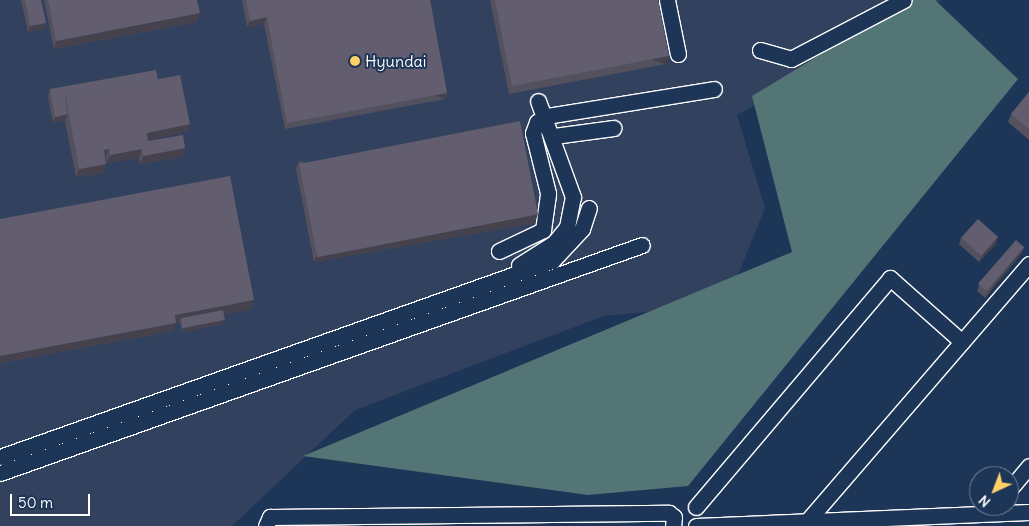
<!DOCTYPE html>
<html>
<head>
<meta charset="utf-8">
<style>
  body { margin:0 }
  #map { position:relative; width:1029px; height:526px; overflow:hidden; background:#1d3557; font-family:Delius,sans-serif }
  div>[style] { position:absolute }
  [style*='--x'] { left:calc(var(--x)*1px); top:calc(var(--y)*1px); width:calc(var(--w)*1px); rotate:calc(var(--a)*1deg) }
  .built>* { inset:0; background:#32415e }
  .green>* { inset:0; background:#537576 }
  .roads { filter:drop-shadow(1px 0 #fff) drop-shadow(-1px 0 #fff) drop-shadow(0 1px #fff) drop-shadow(0 -1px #fff) }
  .minor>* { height:15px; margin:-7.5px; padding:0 7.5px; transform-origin:7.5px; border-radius:7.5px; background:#1d3557 }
  .wall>* { inset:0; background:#54515f }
  .shaded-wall>* { inset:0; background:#45424e; transform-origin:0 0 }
  .building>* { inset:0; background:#625e6f; transform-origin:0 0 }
  .dots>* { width:14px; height:14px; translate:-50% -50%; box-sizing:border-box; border:2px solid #1d3557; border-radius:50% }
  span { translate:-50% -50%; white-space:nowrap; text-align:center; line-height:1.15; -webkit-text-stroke:4px #1d3557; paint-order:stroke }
  .poi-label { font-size:16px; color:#fff }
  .left { translate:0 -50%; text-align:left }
  .north { position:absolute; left:969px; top:466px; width:50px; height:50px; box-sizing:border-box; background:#1d3557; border:1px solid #77869a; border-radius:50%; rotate:223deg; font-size:14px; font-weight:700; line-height:20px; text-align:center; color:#fff }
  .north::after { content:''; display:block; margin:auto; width:18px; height:22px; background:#ffd166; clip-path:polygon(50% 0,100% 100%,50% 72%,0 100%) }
  .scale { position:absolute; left:10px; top:494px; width:80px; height:22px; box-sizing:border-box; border:2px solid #fff; border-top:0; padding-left:6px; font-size:15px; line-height:18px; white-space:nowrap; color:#fff; -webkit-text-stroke:4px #1d3557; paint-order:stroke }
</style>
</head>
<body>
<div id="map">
  <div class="built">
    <i style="clip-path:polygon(0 0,942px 0,737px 115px,765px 208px,738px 275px,675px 309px,604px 316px,355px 410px,232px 526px,0 526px)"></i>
  </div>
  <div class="green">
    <i style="clip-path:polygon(911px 0,935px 0,1018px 79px,688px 486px,588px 495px,303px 456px,792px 252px,752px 96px)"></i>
  </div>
  <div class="roads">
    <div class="minor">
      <i style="--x:667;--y:0;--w:55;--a:78.5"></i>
      <i style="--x:760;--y:50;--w:32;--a:16"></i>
      <i style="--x:791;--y:59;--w:127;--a:-27.6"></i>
      <i style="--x:554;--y:136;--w:60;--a:-7.7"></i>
      <i style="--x:499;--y:251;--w:49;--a:-25.5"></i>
      <i style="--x:543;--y:230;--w:37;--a:-82"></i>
      <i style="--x:548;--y:193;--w:62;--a:-104"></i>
      <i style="--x:533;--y:133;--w:12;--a:-70"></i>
      <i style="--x:537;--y:122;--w:12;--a:-31"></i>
      <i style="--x:547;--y:116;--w:169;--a:-9.2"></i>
      <i style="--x:519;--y:265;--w:41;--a:-32.2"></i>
      <i style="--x:554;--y:243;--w:21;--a:-51"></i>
      <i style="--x:567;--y:227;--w:31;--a:-79"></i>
      <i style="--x:573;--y:197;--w:102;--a:-110"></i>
      <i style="--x:0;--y:457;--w:586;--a:-19.55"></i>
      <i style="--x:552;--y:261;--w:44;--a:-46.8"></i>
      <i style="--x:582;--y:229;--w:22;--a:-72"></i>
      <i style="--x:0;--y:473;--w:681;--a:-19.55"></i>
      <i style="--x:1009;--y:490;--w:31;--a:-50"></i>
      <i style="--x:696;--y:507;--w:300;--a:-49.7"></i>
      <i style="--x:890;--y:278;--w:96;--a:41.6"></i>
      <i style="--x:809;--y:519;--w:337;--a:-49.2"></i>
      <i style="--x:266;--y:526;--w:10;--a:-66"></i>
      <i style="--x:270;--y:517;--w:399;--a:-0.6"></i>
      <i style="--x:669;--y:513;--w:6;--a:39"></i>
      <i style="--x:674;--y:517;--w:9;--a:96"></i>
      <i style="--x:696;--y:526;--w:333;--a:-2.4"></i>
    </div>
  </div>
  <div class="wall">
    <i style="clip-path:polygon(21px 0,41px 0,44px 29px,28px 32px)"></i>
    <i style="clip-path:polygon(44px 0,197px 0,197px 22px,54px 49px)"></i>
    <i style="clip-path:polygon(242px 0,430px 0,447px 93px,445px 99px,285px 129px,264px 24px,247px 27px)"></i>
    <i style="clip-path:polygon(490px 0,658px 0,666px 64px,509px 94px)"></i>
    <i style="clip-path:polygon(158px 80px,190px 124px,187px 132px,148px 140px,148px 141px,185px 148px,182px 157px,140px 164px,139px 158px,107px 163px,106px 157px,105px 158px,103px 173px,76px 177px,65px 121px,53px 123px,48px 96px,50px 89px)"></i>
    <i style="clip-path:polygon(1029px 92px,1029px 140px,1008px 122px,1011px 114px)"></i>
    <i style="clip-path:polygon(299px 161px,535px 223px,314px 262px,296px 169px)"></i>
    <i style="clip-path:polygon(0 219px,251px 309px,223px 314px,223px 324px,182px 332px,180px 322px,176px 323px,173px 331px,0 363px)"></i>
    <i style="clip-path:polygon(961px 238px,996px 244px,979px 262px,959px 244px)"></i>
    <i style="clip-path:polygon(1024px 247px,1022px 253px,985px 298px,977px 291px,979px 285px)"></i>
  </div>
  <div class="shaded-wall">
    <i style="clip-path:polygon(200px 13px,197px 22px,54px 49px,56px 41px)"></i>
    <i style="clip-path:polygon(267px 17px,264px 24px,247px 27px,250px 21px)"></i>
    <i style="clip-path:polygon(46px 23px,44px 29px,28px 32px,30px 26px)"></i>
    <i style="left:669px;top:56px;width:9px;height:160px;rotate:111deg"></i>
    <i style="left:447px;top:93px;width:6px;height:163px;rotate:108deg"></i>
    <i style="clip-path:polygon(68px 114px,65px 121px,53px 123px,55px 117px)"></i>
    <i style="clip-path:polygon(190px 124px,187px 132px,144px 141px,147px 133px)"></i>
    <i style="clip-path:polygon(185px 148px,182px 157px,140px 164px,143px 156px)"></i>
    <i style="clip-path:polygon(109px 149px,106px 157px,101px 159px,104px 150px)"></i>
    <i style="clip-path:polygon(142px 149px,139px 158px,107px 163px,110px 155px)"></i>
    <i style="clip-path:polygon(106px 164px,103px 173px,76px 177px,79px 169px)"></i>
    <i style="clip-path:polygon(538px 214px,535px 223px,314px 262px,317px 254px)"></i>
    <i style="clip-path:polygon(998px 237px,996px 244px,979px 262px,981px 256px)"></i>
    <i style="clip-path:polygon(1024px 247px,1022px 253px,985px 298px,988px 292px)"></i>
    <i style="clip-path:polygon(254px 300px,251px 309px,182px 322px,181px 318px,180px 322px,176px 323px,173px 331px,0 363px,0 356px,175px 315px)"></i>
    <i style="clip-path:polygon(225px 320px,223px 324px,182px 332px,183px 328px)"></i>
  </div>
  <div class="building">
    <i style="clip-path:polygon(25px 0,41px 0,46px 23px,30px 26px)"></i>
    <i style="clip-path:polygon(48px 0,197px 0,200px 13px,56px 41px)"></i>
    <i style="clip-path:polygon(246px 0,430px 0,447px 93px,287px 123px,267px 17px,250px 21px)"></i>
    <i style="clip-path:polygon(495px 0,658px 0,669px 56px,512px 86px)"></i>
    <i style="clip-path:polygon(156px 70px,158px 80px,66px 97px,65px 99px,68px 114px,55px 117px,50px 89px)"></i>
    <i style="clip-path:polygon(180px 75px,190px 124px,147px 133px,148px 141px,183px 135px,185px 148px,143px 156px,142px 149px,110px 155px,109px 149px,104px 150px,106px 164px,79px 169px,66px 97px)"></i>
    <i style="clip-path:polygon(1029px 92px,1029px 129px,1011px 114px)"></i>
    <i style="left:520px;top:121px;width:95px;height:225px;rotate:79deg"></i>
    <i style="clip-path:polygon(230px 176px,254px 300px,175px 315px,176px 323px,0 356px,0 219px)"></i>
    <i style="left:978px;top:219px;width:27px;height:25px;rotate:42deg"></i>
    <i style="left:1016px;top:240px;width:11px;height:58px;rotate:41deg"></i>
    <i style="left:223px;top:310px;width:10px;height:43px;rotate:79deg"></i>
  </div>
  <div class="dots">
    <i style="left:355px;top:61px;background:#ffd166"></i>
  </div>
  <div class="poi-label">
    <span class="left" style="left:365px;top:61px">Hyundai</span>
  </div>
  <div class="north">N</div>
  <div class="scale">50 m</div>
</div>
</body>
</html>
